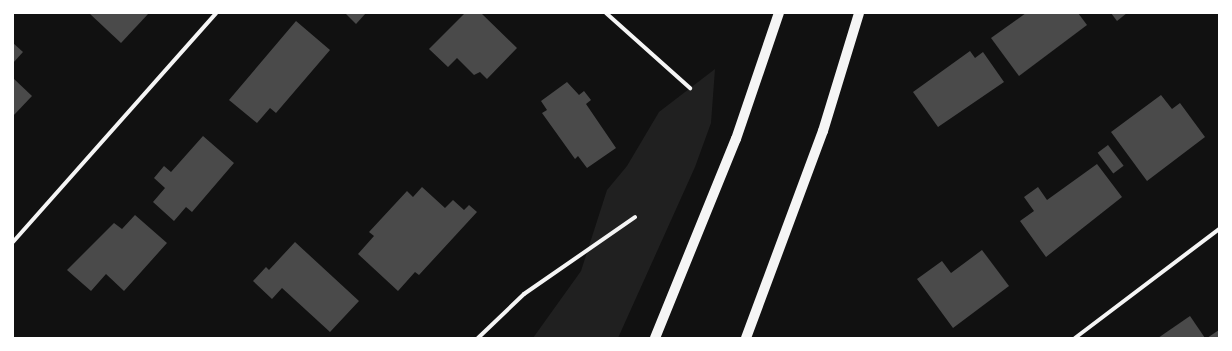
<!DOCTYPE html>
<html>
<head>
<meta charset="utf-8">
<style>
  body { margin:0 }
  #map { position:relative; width:1232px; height:351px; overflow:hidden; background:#111; font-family:Rubik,sans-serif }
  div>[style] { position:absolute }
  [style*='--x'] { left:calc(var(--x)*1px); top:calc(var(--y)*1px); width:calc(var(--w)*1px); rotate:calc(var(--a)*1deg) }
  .green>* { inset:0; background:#202020 }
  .building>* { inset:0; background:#4a4a4a; transform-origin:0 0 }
  .minor>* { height:4px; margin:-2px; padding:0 2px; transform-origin:2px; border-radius:2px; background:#f5f5f5 }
  .primary>* { height:10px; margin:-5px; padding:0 5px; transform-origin:5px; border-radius:5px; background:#f5f5f5 }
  span { translate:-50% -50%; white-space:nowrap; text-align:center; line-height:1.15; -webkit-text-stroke:4px #fff; paint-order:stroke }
  .frame { position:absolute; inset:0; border:14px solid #fff; pointer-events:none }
</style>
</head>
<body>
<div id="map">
  <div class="green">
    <i style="clip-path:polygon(715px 69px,711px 123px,695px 167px,618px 338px,533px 338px,581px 271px,607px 190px,627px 166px,659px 112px)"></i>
  </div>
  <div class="building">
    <i style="clip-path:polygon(89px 13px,149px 13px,121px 43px)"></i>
    <i style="clip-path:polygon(345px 13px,366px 13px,356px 24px)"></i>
    <i style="clip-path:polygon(465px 13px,481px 13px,517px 48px,487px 79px,480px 72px,474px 75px,457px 58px,448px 67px,429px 49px)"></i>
    <i style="clip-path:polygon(1026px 13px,1078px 13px,1087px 25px,1019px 76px,991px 38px)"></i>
    <i style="clip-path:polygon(1111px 13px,1127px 13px,1117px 21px)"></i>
    <i style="clip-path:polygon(296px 21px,330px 50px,276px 113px,270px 108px,257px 123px,229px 100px)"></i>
    <i style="clip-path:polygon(13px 43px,23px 52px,13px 63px)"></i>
    <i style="clip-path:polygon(970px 51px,975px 58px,983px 52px,1004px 82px,938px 127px,913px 92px)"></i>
    <i style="clip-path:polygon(13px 78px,32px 96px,13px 116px)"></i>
    <i style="clip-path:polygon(567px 82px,579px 95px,584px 91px,591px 100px,586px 104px,616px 148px,587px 168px,578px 156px,575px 159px,542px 113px,547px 110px,541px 101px)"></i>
    <i style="clip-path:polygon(1161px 95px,1172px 109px,1180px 103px,1205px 137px,1147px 181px,1111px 132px)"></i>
    <i style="clip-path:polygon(203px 136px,234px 163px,192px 212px,186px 207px,174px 221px,153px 202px,165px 188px,154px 178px,164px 166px,171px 172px)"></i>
    <i style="left:1108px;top:145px;width:26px;height:13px;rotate:53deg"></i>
    <i style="clip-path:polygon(1097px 164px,1122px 197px,1046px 257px,1020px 221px,1034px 211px,1024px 197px,1038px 187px,1047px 200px)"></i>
    <i style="clip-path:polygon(422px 187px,445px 208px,453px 200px,464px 210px,469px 205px,477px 212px,419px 275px,415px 272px,398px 291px,358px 254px,374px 236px,369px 232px,407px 191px,413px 197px)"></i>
    <i style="clip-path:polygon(135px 215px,167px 243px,124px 291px,106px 274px,91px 291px,67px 270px,114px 223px,122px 229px)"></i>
    <i style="clip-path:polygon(295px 242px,359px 301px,330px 332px,282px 288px,272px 299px,253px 281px,266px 267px,269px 270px)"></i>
    <i style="clip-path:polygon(982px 250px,1009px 286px,953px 328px,917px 279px,942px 261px,951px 273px)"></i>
    <i style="clip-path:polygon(1190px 316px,1205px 338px,1158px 338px)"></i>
    <i style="clip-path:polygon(1219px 330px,1219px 338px,1207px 338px)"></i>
  </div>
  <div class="minor">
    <i style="--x:606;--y:13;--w:113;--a:41.8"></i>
    <i style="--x:13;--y:242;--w:306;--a:-48.4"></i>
    <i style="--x:478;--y:338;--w:64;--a:-43.7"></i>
    <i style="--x:524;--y:294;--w:135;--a:-34.7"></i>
    <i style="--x:1075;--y:338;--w:181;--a:-37.1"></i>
  </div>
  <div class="primary">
    <i style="--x:655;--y:338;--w:215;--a:-67.9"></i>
    <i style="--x:736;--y:139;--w:133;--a:-71.2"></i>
    <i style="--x:746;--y:338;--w:221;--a:-69.6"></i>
    <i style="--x:823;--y:131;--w:123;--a:-73"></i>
  </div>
  <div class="frame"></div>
</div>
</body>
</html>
